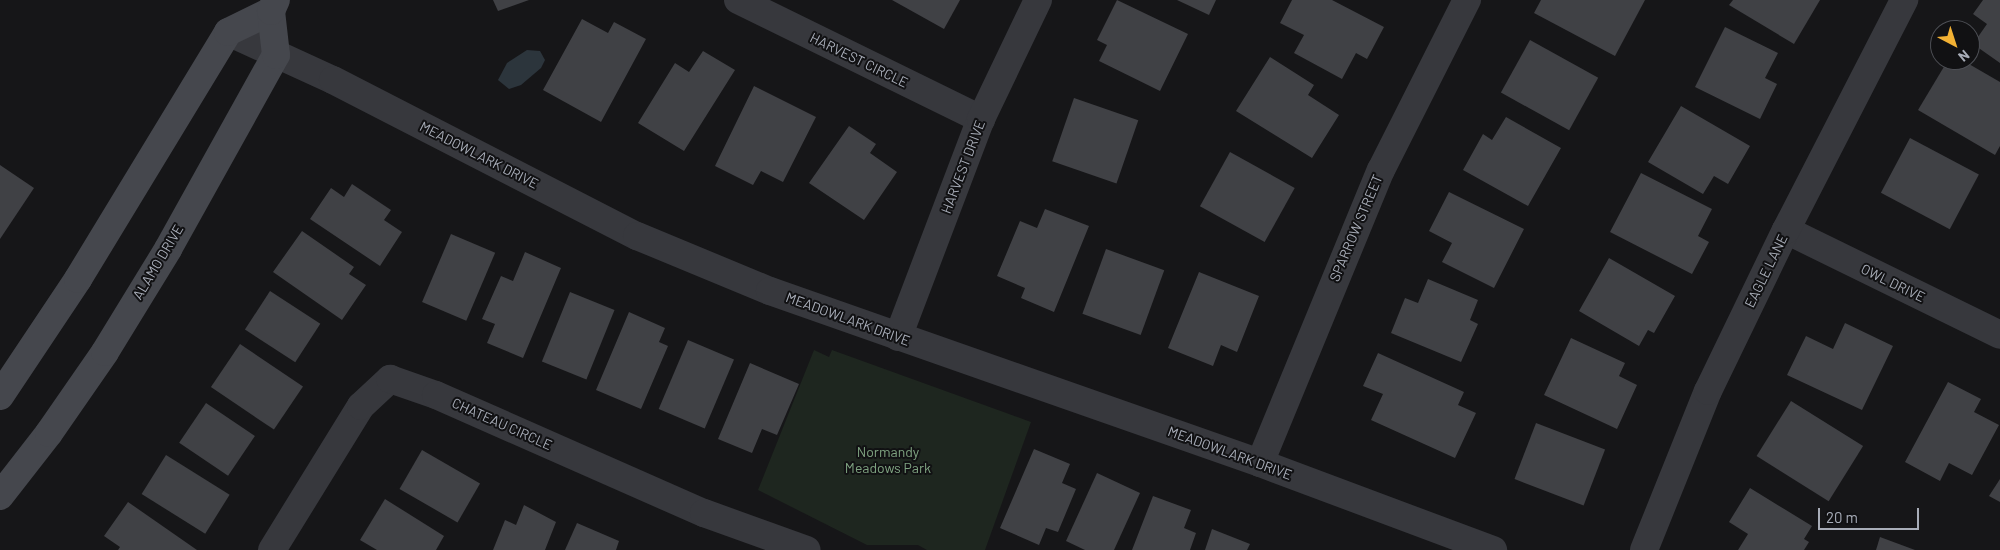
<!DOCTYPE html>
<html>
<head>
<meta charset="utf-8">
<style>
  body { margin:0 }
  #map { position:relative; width:2000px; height:550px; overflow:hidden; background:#161618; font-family:Barlow,sans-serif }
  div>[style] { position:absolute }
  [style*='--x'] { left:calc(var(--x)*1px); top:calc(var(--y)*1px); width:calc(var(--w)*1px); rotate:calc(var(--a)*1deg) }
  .green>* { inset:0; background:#1e261f }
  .water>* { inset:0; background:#2c353c }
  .building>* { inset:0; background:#404145; transform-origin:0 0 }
  .street>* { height:28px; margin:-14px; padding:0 14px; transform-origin:14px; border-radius:14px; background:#37383d }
  .secondary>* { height:28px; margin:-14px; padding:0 14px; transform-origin:14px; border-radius:14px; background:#45474d }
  span { translate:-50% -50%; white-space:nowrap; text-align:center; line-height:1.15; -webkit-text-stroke:4px #111113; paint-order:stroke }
  .street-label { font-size:14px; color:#a8adb8 }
  .park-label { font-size:14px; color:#7fa381 }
  .north { position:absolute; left:1930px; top:20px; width:50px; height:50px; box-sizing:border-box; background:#111113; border:1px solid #4d4f55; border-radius:50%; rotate:140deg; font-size:14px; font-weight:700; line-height:20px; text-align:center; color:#a8adb8 }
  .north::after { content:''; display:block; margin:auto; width:18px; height:22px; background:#f2b134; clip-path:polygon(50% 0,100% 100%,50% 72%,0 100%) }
  .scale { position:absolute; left:1818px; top:508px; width:101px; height:22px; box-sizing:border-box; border:2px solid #a8adb8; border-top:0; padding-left:6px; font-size:15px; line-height:18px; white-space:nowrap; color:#a8adb8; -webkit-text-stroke:4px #111113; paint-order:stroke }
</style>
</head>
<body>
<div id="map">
  <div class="green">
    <i style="clip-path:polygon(814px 350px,829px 357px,832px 350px,1031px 422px,985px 550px,927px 550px,918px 545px,867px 545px,758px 490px)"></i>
  </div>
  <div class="water">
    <i style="clip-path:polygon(527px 50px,540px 51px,545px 60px,541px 68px,521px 85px,509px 89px,498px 80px,507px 63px)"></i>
  </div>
  <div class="building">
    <i style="clip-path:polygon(493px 0,529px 0,498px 11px)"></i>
    <i style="clip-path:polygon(892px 0,960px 0,944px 29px)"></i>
    <i style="clip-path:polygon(1117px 0,1188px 34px,1160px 91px,1099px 61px,1107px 45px,1097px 40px)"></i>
    <i style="clip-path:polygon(1177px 0,1216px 0,1209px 15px)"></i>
    <i style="clip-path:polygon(1292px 0,1332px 0,1384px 27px,1367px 59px,1356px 53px,1342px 79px,1294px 53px,1304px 35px,1280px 23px)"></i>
    <i style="clip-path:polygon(1541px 0,1645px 0,1615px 56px,1534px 13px)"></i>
    <i style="clip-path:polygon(1733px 0,1820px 0,1794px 44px,1729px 5px)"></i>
    <i style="clip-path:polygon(1983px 0,2000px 0,2000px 63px,1973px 44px,1987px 24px,1973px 14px)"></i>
    <i style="clip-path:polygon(582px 19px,608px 33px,614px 22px,646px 39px,601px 122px,543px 90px)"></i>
    <i style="clip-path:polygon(1725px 27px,1778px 53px,1765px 78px,1777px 84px,1760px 119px,1695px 87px)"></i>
    <i style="left:1530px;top:40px;width:78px;height:60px;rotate:29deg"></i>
    <i style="clip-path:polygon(703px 51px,735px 70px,684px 151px,638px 123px,675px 63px,689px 72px)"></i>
    <i style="clip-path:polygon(1270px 57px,1314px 85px,1308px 95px,1339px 115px,1312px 158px,1236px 111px)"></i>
    <i style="clip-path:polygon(1948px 60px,1962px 60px,2000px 82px,2000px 146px,1995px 155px,1918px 110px)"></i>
    <i style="clip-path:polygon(754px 86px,816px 117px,783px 182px,761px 171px,753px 185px,715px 166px)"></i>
    <i style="left:1074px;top:98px;width:68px;height:67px;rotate:19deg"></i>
    <i style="clip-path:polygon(1681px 106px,1750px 146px,1728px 184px,1714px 176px,1703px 194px,1648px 162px)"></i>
    <i style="clip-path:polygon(1506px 117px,1561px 148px,1528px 206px,1463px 170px,1483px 134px,1492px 140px)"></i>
    <i style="clip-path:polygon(849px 126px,876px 144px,870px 153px,897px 172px,864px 220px,809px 183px)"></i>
    <i style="left:1910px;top:138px;width:78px;height:62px;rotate:28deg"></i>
    <i style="left:1230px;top:152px;width:74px;height:62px;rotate:29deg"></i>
    <i style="clip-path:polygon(0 165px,34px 188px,0 239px)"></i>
    <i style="clip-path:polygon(1641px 173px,1712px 209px,1698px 236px,1709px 242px,1692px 274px,1610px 232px)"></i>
    <i style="clip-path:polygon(352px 184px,391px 210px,384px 220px,402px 232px,380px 266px,310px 219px,331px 188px,344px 197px)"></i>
    <i style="clip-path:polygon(1449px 192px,1524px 229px,1494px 288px,1442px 262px,1452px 243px,1429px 231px)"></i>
    <i style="clip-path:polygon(1045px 209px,1089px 226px,1054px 312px,1021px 298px,1025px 288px,997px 276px,1020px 221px,1037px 228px)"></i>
    <i style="clip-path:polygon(302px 231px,354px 267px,349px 274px,366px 285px,342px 320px,273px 272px)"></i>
    <i style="left:451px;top:234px;width:48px;height:74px;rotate:23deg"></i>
    <i style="left:1106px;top:249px;width:62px;height:69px;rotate:20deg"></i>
    <i style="clip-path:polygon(525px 252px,561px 268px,523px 358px,487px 343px,495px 324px,482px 319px,501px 276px,513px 281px)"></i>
    <i style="clip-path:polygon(1609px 258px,1675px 296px,1654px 333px,1648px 330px,1639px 346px,1579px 311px)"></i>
    <i style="clip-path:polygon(1199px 272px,1259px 296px,1237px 352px,1221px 345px,1213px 366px,1168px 348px)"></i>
    <i style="clip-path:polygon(1428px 279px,1478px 300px,1470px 320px,1478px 324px,1461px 362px,1391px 333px,1405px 298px,1418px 303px)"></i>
    <i style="left:270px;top:291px;width:60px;height:46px;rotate:33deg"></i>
    <i style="left:570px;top:292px;width:48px;height:75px;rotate:22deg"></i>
    <i style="clip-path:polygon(629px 312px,665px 328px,659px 342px,668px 346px,641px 409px,596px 390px)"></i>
    <i style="clip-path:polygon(1845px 323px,1893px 346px,1862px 410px,1787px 375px,1806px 336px,1833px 349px)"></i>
    <i style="clip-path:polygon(1571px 338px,1625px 363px,1619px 376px,1637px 385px,1617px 429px,1544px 395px)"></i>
    <i style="left:688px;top:340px;width:50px;height:75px;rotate:23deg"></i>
    <i style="left:240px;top:344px;width:76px;height:52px;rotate:34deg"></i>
    <i style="clip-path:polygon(1378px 353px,1464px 392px,1458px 405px,1476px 413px,1455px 458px,1371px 420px,1383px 394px,1363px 386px)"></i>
    <i style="clip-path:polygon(750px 363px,799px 384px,777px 435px,762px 429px,752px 453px,718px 439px)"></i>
    <i style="clip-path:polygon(1948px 382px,1981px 399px,1974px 412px,1999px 425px,1972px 475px,1949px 463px,1940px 481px,1905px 462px)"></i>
    <i style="left:1791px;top:401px;width:85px;height:65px;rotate:32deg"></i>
    <i style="left:206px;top:403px;width:59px;height:48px;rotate:34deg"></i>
    <i style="left:1536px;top:423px;width:74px;height:60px;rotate:21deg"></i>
    <i style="clip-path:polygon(1034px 449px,1070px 464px,1062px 483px,1076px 489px,1058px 532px,1046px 528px,1039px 545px,1000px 528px)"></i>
    <i style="left:422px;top:450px;width:67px;height:45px;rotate:30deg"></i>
    <i style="left:166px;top:455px;width:75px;height:46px;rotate:32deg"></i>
    <i style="clip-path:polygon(1097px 473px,1140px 493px,1114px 550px,1085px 550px,1066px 541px)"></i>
    <i style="clip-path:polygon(2000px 479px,2000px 502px,1989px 496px)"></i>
    <i style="clip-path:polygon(1750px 488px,1812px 526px,1804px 539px,1809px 542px,1804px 550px,1738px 550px,1748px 534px,1729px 522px)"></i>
    <i style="clip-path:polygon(1153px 496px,1191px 510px,1184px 528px,1196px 533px,1190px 550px,1132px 550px)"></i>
    <i style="clip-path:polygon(385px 499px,444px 536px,436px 550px,377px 550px,360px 540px)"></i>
    <i style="clip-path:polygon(128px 502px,197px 550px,118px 550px,120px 547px,104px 536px)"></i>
    <i style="clip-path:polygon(524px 505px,556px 522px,545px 550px,493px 550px,505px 520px,516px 525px)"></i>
    <i style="clip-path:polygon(577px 523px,619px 541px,616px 550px,565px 550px)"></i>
    <i style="clip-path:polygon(1212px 529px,1250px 544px,1247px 550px,1205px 550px)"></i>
    <i style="clip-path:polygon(1880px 537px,1915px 550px,1876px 550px)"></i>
  </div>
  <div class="street">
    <i style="--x:738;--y:0;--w:271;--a:26.1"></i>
    <i style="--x:228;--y:32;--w:115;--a:24.6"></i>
    <i style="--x:333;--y:80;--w:342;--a:27.2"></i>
    <i style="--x:637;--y:236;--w:144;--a:22.5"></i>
    <i style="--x:770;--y:291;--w:519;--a:19.34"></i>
    <i style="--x:1260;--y:463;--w:249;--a:20.5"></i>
    <i style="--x:1786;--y:230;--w:238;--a:26.1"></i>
    <i style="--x:898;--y:337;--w:233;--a:-69.2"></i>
    <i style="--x:981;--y:119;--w:132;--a:-64.4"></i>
    <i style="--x:1260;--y:463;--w:317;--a:-67.6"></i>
    <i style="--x:1381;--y:170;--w:191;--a:-63.2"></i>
    <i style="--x:272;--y:550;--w:169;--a:-58.3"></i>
    <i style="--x:361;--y:406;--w:40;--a:-43"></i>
    <i style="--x:390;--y:379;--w:49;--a:19.2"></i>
    <i style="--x:436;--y:395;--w:293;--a:23.8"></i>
    <i style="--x:704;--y:513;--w:109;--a:19.8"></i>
    <i style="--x:1644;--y:550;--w:171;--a:-68.1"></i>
    <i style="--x:1708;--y:391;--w:179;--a:-64.2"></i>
    <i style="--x:1786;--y:230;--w:259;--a:-62.8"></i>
  </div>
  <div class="secondary">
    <i style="--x:0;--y:396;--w:141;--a:-56.3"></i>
    <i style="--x:78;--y:279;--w:289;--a:-58.7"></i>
    <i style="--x:228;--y:32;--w:48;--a:-26"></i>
    <i style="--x:0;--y:496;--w:80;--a:-52.1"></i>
    <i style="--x:49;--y:433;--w:98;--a:-55.3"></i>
    <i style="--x:105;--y:352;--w:121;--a:-58.5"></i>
    <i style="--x:168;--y:249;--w:222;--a:-60.9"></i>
    <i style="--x:276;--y:55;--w:44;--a:-96.5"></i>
    <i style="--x:271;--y:11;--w:12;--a:-66"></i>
  </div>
  <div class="street-label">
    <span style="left:859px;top:60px;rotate:26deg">HARVEST CIRCLE</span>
    <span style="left:479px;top:155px;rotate:27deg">MEADOWLARK DRIVE</span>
    <span style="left:963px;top:167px;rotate:-69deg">HARVEST DRIVE</span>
    <span style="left:1356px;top:228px;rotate:-67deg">SPARROW STREET</span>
    <span style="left:158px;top:262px;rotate:-59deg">ALAMO DRIVE</span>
    <span style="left:1766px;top:271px;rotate:-64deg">EAGLE LANE</span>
    <span style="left:1893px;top:283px;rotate:26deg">OWL DRIVE</span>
    <span style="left:848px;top:319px;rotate:20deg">MEADOWLARK DRIVE</span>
    <span style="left:502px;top:424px;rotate:24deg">CHATEAU CIRCLE</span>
    <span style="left:1230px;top:453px;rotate:20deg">MEADOWLARK DRIVE</span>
  </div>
  <div class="park-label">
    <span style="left:888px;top:460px">Normandy<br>Meadows Park</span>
  </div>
  <div class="north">N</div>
  <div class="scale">20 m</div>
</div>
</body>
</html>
